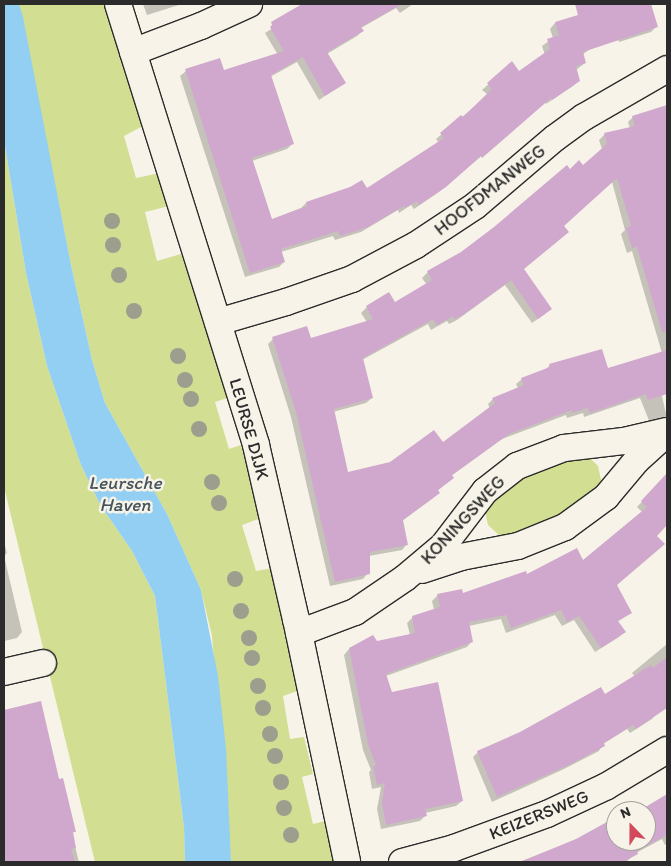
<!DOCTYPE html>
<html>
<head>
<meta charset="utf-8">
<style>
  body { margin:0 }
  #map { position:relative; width:671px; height:866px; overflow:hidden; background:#f7f3e8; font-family:Itim,sans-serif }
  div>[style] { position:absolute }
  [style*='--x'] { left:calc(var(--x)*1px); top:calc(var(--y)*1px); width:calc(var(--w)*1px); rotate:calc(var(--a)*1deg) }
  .green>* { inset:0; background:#d2de91 }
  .water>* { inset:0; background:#92cff2 }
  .shadow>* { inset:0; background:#0003 }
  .building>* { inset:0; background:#d0a8ce }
  .roads { filter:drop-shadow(1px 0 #2b2b2b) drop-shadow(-1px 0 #2b2b2b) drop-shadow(0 1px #2b2b2b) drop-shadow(0 -1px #2b2b2b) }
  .street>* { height:26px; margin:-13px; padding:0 13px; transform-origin:13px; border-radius:13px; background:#f7f3e8 }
  .trees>* { width:16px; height:16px; margin:-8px; border-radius:50%; background:#9e9e8e }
  span { translate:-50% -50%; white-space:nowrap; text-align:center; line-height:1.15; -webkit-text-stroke:5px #f7f3e8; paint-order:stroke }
  .street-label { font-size:18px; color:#2b2b2b }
  .water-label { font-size:19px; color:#45545d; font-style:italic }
  .frame { position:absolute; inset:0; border:5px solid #2b2b2b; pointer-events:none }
  .north { position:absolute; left:606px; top:801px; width:50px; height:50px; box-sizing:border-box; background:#f7f3e8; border:1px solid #a5a39c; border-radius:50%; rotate:338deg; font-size:14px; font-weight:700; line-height:20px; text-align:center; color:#2b2b2b }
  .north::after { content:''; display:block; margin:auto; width:18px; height:22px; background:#d1495b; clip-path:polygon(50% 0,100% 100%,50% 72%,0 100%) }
</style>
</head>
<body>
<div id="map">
  <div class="green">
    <i style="clip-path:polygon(19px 4px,105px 4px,143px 126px,124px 136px,136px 178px,160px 173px,169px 206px,145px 212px,157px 261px,181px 254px,214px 348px,227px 398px,215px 402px,229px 449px,241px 445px,261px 518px,242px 525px,256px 571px,273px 568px,300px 690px,283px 696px,290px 739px,304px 737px,313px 774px,302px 777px,313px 824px,325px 821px,336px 862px,231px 862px,212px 636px,201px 590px,167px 514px,105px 403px,92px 360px,71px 265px)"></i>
    <i style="clip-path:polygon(4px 140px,26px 273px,47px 366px,81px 465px,101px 506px,132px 551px,155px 596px,184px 827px,185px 862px,95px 862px,4px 487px)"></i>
    <i style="clip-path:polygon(588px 456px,598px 466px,601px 480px,598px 487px,556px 519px,506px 536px,499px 535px,488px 525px,485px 511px,492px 498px,540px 466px)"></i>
  </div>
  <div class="water">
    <i style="clip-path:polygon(4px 4px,19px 4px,23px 17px,71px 265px,92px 360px,105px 403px,167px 514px,201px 590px,218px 676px,226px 749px,231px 862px,185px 862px,184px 827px,155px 596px,132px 551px,101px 506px,81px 465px,47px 366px,26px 273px,4px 140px)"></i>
  </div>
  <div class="shadow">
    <i style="clip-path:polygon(143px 4px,182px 4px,147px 15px)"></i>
    <i style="clip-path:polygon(311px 4px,413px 4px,400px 13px,396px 8px,361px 28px,362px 31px,357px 36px,327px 54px,344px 83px,319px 100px,297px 62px,270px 77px,292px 144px,287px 149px,252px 161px,271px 220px,301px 208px,306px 203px,366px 190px,439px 143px,436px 139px,488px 95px,482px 90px,512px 63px,519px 73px,545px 55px,542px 46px,553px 38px,550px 29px,555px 23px,580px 16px,590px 49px,582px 55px,585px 63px,576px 70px,579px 80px,573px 86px,546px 104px,545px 102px,439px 192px,414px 209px,411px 205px,399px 213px,398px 210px,361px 232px,335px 240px,333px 236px,281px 252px,284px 262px,279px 267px,245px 277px,180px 76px,186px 71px,223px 72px,278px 55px,265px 33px)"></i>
    <i style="clip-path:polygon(608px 4px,649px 4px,656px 27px,651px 32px,619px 42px)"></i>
    <i style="clip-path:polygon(evenodd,664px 107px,667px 119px,667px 362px,664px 363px,667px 372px,658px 379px,667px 418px,664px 421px,650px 423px,640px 398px,584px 417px,583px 413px,567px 418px,566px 415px,502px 439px,451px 476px,453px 478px,437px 491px,433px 498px,402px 521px,407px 544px,402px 550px,369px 556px,368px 573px,363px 579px,330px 586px,291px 417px,268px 344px,273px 339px,310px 340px,367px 322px,361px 313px,367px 307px,389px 294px,394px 304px,427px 285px,422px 278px,428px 272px,461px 253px,570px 170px,583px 167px,602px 149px,599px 140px,605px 134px,630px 128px,628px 122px,633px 117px,664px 107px,612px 182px,625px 230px,621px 234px,627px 253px,632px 251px,662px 353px,607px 370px,550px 365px,544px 371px,522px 379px,516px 384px,518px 388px,493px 399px,488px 404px,490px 409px,443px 444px,390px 463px,347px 474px,333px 412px,366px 403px,372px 398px,362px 360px,428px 324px,431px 330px,447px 321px,449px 324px,457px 320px,505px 285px,532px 323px,545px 314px,523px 269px,562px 226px,612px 182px)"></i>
    <i style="clip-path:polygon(667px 475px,667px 523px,616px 586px,630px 613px,617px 622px,624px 632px,619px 637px,595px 652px,574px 620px,562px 626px,555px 615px,506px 633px,501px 619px,469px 626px,472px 641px,467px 647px,386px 676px,391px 694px,462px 801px,456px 806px,425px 813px,425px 816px,420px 821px,381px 829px,377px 809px,381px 787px,372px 789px,369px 772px,371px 770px,363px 750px,344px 655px,349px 649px,410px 635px,407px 623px,413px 617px,434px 610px,432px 601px,438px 595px,462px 595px,583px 562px,642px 512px,637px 507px)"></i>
    <i style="clip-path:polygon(4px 542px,7px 553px,4px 556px)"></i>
    <i style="clip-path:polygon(4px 556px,22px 632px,17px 638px,4px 641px)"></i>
    <i style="clip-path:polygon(667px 644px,667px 703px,656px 711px,657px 713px,652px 719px,630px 733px,627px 729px,603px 744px,599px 751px,564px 769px,492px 802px,473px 757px,478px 752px,605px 696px,635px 677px,632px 673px)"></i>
    <i style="clip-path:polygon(40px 702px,59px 780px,75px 831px,72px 834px,79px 862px,4px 862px,4px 711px)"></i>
    <i style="clip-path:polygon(667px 796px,667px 844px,665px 845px,662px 839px,636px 853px,626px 862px,519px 862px,576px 840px,646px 841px,646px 811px,642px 811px)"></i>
  </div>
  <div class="building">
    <i style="clip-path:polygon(302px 4px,402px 4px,361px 27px,364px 31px,327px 52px,346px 83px,325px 96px,303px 57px,271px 75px,294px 144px,252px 158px,272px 219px,307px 206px,306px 202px,350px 187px,362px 180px,367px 188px,444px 138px,440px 133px,461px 115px,463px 117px,492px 89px,487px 83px,512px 61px,519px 71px,550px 49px,547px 39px,559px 35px,555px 22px,578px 15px,575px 4px,651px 4px,658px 27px,583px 52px,586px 63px,576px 66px,580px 81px,552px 100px,551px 98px,482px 158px,481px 156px,446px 187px,419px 205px,417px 201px,405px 208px,404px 206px,368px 227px,340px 236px,338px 231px,281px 249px,285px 262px,250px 273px,185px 69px,220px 58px,224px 70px,284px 51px,270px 27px,272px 25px,271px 22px)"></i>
    <i style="clip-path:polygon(667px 105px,667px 331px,662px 332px,637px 247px,632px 248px,626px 228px,631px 226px,617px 178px,564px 226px,569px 232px,524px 269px,552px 309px,538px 319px,511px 280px,463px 315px,454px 319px,453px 316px,437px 325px,433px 319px,363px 358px,373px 398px,334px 409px,348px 472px,390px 462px,434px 430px,443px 442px,495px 403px,492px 398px,524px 385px,521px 378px,550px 367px,549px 364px,602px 349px,608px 368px,667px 350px,667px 394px,648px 400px,646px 394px,590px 413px,588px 408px,572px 413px,572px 410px,509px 434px,452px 475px,454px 478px,438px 490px,440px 493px,403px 520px,408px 545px,370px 552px,370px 574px,335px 582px,296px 412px,272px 337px,307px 326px,311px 338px,373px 319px,366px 306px,389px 292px,395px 302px,432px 280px,427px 271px,461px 252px,494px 227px,567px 165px,570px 169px,579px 160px,583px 165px,607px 144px,604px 133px,635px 126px,632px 116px)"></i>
    <i style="clip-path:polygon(667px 473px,667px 525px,657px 536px,665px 544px,617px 585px,632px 613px,618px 621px,626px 632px,601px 648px,579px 616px,567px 622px,561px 610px,511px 628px,506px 615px,469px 622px,473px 642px,386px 674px,392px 692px,438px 682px,463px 801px,425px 809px,427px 816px,386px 825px,382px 803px,385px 783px,377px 785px,373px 766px,376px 765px,368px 744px,349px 648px,373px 635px,377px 641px,415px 633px,412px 616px,440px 607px,437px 594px,462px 589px,463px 593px,526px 571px,527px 574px,577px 548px,583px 560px,647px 507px,641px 501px)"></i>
    <i style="clip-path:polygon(667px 657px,667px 708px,636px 729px,633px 725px,604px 743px,605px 746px,571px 764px,497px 797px,477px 751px,520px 732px,601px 687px,605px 694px,651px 665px,653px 668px)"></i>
    <i style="clip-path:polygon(41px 701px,59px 779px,63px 778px,76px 832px,73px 832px,76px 848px,71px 849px,75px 862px,4px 862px,4px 710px)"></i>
    <i style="clip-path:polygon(667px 794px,667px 835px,637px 851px,638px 854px,623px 862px,520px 862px,576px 839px,616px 817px,616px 841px,646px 841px,646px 811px,639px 811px)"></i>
  </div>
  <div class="roads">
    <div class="street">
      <i style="--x:118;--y:4;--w:462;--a:72.6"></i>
      <i style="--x:256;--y:445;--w:179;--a:77.1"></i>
      <i style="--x:296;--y:619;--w:248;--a:78.1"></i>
      <i style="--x:133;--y:52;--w:73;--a:-20.9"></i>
      <i style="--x:201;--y:26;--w:53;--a:-24.6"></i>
      <i style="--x:218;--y:322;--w:71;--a:-16.4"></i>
      <i style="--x:286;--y:302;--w:70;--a:-19.2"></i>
      <i style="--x:352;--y:279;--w:72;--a:-28"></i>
      <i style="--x:416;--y:245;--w:71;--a:-33.5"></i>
      <i style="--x:475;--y:206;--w:105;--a:-40.4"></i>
      <i style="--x:555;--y:138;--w:36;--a:-36"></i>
      <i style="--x:584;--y:117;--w:96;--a:-30"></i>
      <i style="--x:422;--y:570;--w:41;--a:-18.4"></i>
      <i style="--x:461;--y:557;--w:58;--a:-10.9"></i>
      <i style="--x:518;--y:546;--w:51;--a:-22"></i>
      <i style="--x:565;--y:527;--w:51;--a:-36.2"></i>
      <i style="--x:606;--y:497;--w:48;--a:-50"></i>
      <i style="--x:637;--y:460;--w:39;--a:-42"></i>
      <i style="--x:299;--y:633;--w:60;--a:-20.6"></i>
      <i style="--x:355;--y:612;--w:60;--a:-34.2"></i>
      <i style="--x:405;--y:578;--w:50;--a:-40.1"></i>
      <i style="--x:443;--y:546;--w:69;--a:-52.6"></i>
      <i style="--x:485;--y:491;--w:41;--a:-38"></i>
      <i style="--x:517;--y:466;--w:50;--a:-21"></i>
      <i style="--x:564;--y:448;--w:60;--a:-6.7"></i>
      <i style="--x:624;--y:441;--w:44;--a:-13.1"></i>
      <i style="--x:4;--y:672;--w:40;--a:-13"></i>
      <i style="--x:402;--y:862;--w:54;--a:-15.1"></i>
      <i style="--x:454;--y:848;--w:99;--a:-20.1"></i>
      <i style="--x:547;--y:814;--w:66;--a:-25"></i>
      <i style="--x:607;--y:786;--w:70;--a:-31"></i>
    </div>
  </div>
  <div class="trees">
    <i style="left:112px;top:221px"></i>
    <i style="left:113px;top:245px"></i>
    <i style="left:119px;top:275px"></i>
    <i style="left:134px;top:311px"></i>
    <i style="left:178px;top:356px"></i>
    <i style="left:185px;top:380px"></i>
    <i style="left:191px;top:399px"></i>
    <i style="left:199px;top:429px"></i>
    <i style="left:212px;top:482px"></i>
    <i style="left:219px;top:503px"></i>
    <i style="left:235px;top:579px"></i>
    <i style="left:241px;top:611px"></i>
    <i style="left:249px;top:638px"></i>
    <i style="left:252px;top:658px"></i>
    <i style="left:258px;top:686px"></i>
    <i style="left:263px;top:708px"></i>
    <i style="left:270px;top:734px"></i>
    <i style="left:275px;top:756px"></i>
    <i style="left:281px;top:782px"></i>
    <i style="left:284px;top:808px"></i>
    <i style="left:291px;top:835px"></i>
  </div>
  <div class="street-label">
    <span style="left:490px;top:190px;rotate:-38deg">HOOFDMANWEG</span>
    <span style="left:249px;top:429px;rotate:74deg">LEURSE DIJK</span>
    <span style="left:463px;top:520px;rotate:-47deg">KONINGSWEG</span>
    <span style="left:539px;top:815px;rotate:-22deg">KEIZERSWEG</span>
  </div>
  <div class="water-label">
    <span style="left:125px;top:494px">Leursche<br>Haven</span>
  </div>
  <div class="frame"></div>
  <div class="north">N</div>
</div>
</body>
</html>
